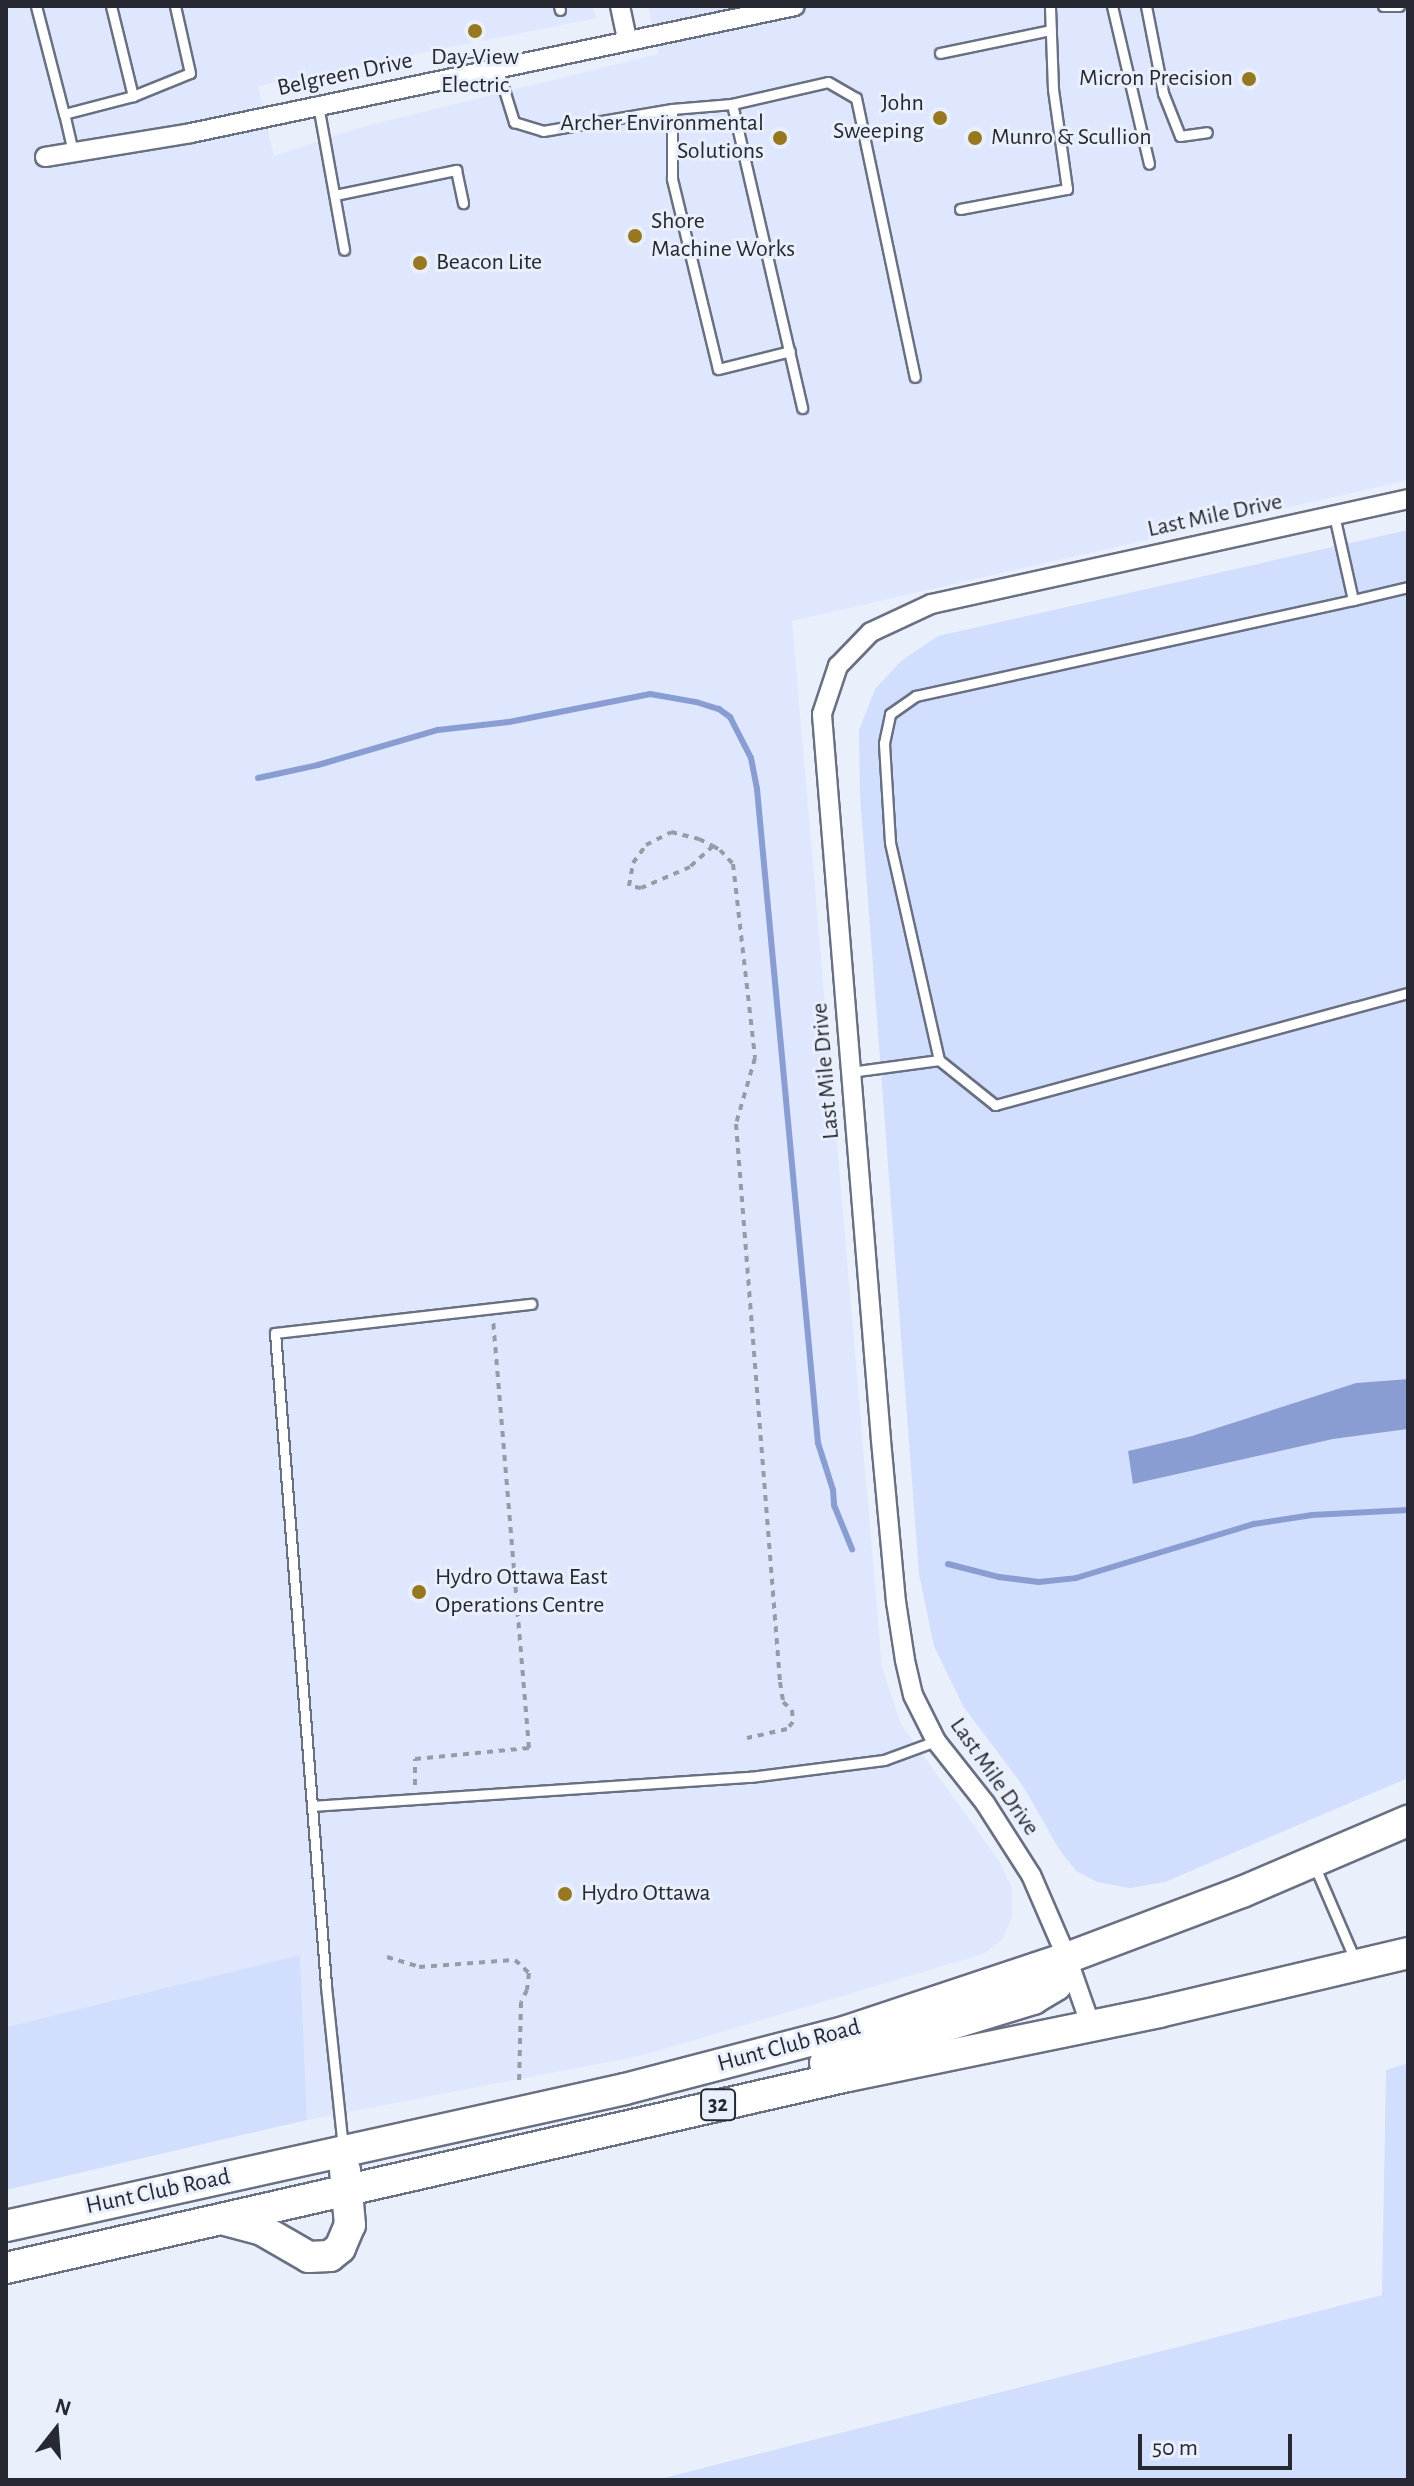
<!DOCTYPE html>
<html>
<head>
<meta charset="utf-8">
<style>
  body { margin:0 }
  #map { position:relative; width:1414px; height:2486px; overflow:hidden; background:#eaeffc; font-family:"Alegreya Sans",sans-serif }
  div>[style] { position:absolute }
  [style*='--x'] { left:calc(var(--x)*1px); top:calc(var(--y)*1px); width:calc(var(--w)*1px); rotate:calc(var(--a)*1deg) }
  .built>* { inset:0; background:#dee7fe }
  .green>* { inset:0; background:#d1defd }
  .water>* { inset:0; background:#8a9dd2 }
  .stream>* { height:6px; margin:-3px; padding:0 3px; transform-origin:3px; border-radius:3px; background:#8a9dd2 }
  .path>* { height:4px; margin-top:-2px; transform-origin:0; background:repeating-linear-gradient(90deg,#979ba6 0 6px,transparent 0 12px) }
  .roads { filter:drop-shadow(2px 0 #697082) drop-shadow(-2px 0 #697082) drop-shadow(0 2px #697082) drop-shadow(0 -2px #697082) }
  .service>* { height:9px; margin:-4.5px; padding:0 4.5px; transform-origin:4.5px; border-radius:4.5px; background:#fff }
  .minor>* { height:18px; margin:-9px; padding:0 9px; transform-origin:9px; border-radius:9px; background:#fff }
  .primary>* { height:30px; margin:-15px; padding:0 15px; transform-origin:15px; border-radius:15px; background:#fff }
  .dots>* { width:22px; height:22px; translate:-50% -50%; box-sizing:border-box; border:4px solid #eaeffc; border-radius:50% }
  span { translate:-50% -50%; white-space:nowrap; text-align:center; line-height:1.15; -webkit-text-stroke:6px #eaeffc; paint-order:stroke }
  .shield-label span { padding:2px 6px; background:#eaeffc; border:2px solid; border-radius:6px; -webkit-text-stroke-width:0 }
  .shield-label { font-size:22px; color:#262931; font-weight:700 }
  .poi-label { font-size:24px; color:#262931 }
  .right { translate:-100% -50%; text-align:right }
  .left { translate:0 -50%; text-align:left }
  .street-label { font-size:24px; color:#262931 }
  .frame { position:absolute; inset:0; border:8px solid #262931; pointer-events:none }
  .north { position:absolute; left:16px; top:2390px; width:80px; height:80px; -webkit-text-stroke:6px #eaeffc; paint-order:stroke; rotate:17deg; font-size:22px; font-weight:700; line-height:32px; text-align:center; color:#262931 }
  .north::after { content:''; display:block; margin:auto; width:28px; height:36px; background:#262931; clip-path:polygon(50% 0,100% 100%,50% 72%,0 100%) }
  .scale { position:absolute; left:1138px; top:2434px; width:154px; height:36px; box-sizing:border-box; border:4px solid #262931; border-top:0; padding-left:10px; font-size:24px; line-height:28px; white-space:nowrap; color:#262931; -webkit-text-stroke:6px #eaeffc; paint-order:stroke }
</style>
</head>
<body>
<div id="map">
  <div class="built">
    <i style="clip-path:polygon(6px 6px,593px 6px,596px 18px,258px 86px,274px 156px,358px 128px,658px 54px,648px 6px,1408px 6px,1408px 480px,792px 621px,882px 1667px,901px 1724px,999px 1861px,1012px 1888px,1012px 1917px,1002px 1940px,983px 1954px,644px 2055px,307px 2120px,300px 1955px,6px 2027px)"></i>
  </div>
  <div class="green">
    <i style="clip-path:polygon(1408px 530px,1408px 1379px,1356px 1383px,1192px 1436px,1128px 1451px,1134px 1484px,1333px 1439px,1408px 1429px,1408px 1778px,1165px 1882px,1130px 1888px,1097px 1882px,1076px 1871px,1059px 1849px,1023px 1786px,963px 1706px,934px 1646px,919px 1574px,860px 795px,859px 730px,875px 689px,901px 661px,938px 636px)"></i>
    <i style="clip-path:polygon(300px 1955px,307px 2120px,6px 2190px,6px 2027px)"></i>
    <i style="clip-path:polygon(1408px 2063px,1408px 2480px,656px 2480px,1382px 2295px,1386px 2070px)"></i>
  </div>
  <div class="water">
    <i style="clip-path:polygon(1408px 1379px,1408px 1429px,1333px 1439px,1133px 1484px,1128px 1451px,1192px 1436px,1356px 1383px)"></i>
  </div>
  <div class="stream">
    <i style="--x:258;--y:778;--w:61;--a:-12.2"></i>
    <i style="--x:318;--y:765;--w:125;--a:-16.3"></i>
    <i style="--x:438;--y:730;--w:71;--a:-6.4"></i>
    <i style="--x:509;--y:722;--w:144;--a:-11.2"></i>
    <i style="--x:650;--y:694;--w:47;--a:9.9"></i>
    <i style="--x:696;--y:702;--w:24;--a:17"></i>
    <i style="--x:719;--y:709;--w:14;--a:36"></i>
    <i style="--x:730;--y:717;--w:46;--a:62.9"></i>
    <i style="--x:751;--y:758;--w:32;--a:79"></i>
    <i style="--x:757;--y:789;--w:657;--a:84.67"></i>
    <i style="--x:818;--y:1443;--w:49;--a:72.3"></i>
    <i style="--x:833;--y:1490;--w:15;--a:86"></i>
    <i style="--x:834;--y:1505;--w:48;--a:67.8"></i>
    <i style="--x:948;--y:1564;--w:53;--a:14.3"></i>
    <i style="--x:999;--y:1577;--w:40;--a:7.1"></i>
    <i style="--x:1039;--y:1582;--w:37;--a:-6"></i>
    <i style="--x:1076;--y:1578;--w:186;--a:-16.9"></i>
    <i style="--x:1254;--y:1524;--w:59;--a:-8.8"></i>
    <i style="--x:1312;--y:1515;--w:96;--a:-3"></i>
  </div>
  <div class="path">
    <i style="--x:713;--y:846;--w:31;--a:138"></i>
    <i style="--x:690;--y:867;--w:53;--a:156.8"></i>
    <i style="--x:641;--y:888;--w:12;--a:-171"></i>
    <i style="--x:629;--y:886;--w:23;--a:-80"></i>
    <i style="--x:633;--y:863;--w:22;--a:-54"></i>
    <i style="--x:646;--y:845;--w:28;--a:-27"></i>
    <i style="--x:671;--y:832;--w:29;--a:14"></i>
    <i style="--x:699;--y:839;--w:16;--a:27"></i>
    <i style="--x:713;--y:846;--w:8;--a:30"></i>
    <i style="--x:720;--y:850;--w:19;--a:47"></i>
    <i style="--x:733;--y:864;--w:195;--a:83.5"></i>
    <i style="--x:755;--y:1058;--w:69;--a:106.1"></i>
    <i style="--x:736;--y:1124;--w:560;--a:85.49"></i>
    <i style="--x:780;--y:1682;--w:20;--a:81"></i>
    <i style="--x:783;--y:1702;--w:12;--a:42"></i>
    <i style="--x:792;--y:1710;--w:12;--a:85"></i>
    <i style="--x:793;--y:1722;--w:9;--a:131"></i>
    <i style="--x:787;--y:1729;--w:41;--a:167.3"></i>
    <i style="--x:415;--y:1785;--w:26;--a:-90"></i>
    <i style="--x:415;--y:1759;--w:115;--a:-5.5"></i>
    <i style="--x:529;--y:1748;--w:427;--a:-94.8"></i>
    <i style="--x:387;--y:1957;--w:34;--a:17"></i>
    <i style="--x:419;--y:1967;--w:96;--a:-4.2"></i>
    <i style="--x:515;--y:1960;--w:19;--a:43"></i>
    <i style="--x:529;--y:1973;--w:17;--a:97"></i>
    <i style="--x:527;--y:1990;--w:13;--a:117"></i>
    <i style="--x:521;--y:2002;--w:83;--a:91.4"></i>
  </div>
  <div class="roads">
    <div class="service">
      <i style="--x:36;--y:6;--w:112;--a:75.5"></i>
      <i style="--x:111;--y:6;--w:93;--a:76.3"></i>
      <i style="--x:559;--y:6;--w:4;--a:76"></i>
      <i style="--x:1112;--y:6;--w:162;--a:76.8"></i>
      <i style="--x:1146;--y:6;--w:89;--a:78.9"></i>
      <i style="--x:1163;--y:93;--w:46;--a:68.4"></i>
      <i style="--x:1180;--y:136;--w:27;--a:-8"></i>
      <i style="--x:1383;--y:6;--w:16;--a:0"></i>
      <i style="--x:940;--y:53;--w:113;--a:-11.7"></i>
      <i style="--x:497;--y:67;--w:58;--a:72.8"></i>
      <i style="--x:514;--y:122;--w:30;--a:17"></i>
      <i style="--x:543;--y:131;--w:131;--a:-9.7"></i>
      <i style="--x:672;--y:109;--w:70;--a:90"></i>
      <i style="--x:672;--y:179;--w:195;--a:76.4"></i>
      <i style="--x:718;--y:369;--w:74;--a:-14"></i>
      <i style="--x:732;--y:104;--w:98;--a:-12.9"></i>
      <i style="--x:828;--y:82;--w:32;--a:30"></i>
      <i style="--x:856;--y:98;--w:285;--a:78.1"></i>
      <i style="--x:318;--y:105;--w:147;--a:79.8"></i>
      <i style="--x:672;--y:109;--w:60;--a:-4.8"></i>
      <i style="--x:732;--y:104;--w:312;--a:77"></i>
      <i style="--x:73;--y:152;--w:39;--a:-103"></i>
      <i style="--x:64;--y:114;--w:71;--a:-14.6"></i>
      <i style="--x:133;--y:96;--w:61;--a:-22"></i>
      <i style="--x:190;--y:73;--w:69;--a:-102.6"></i>
      <i style="--x:335;--y:195;--w:124;--a:-11.7"></i>
      <i style="--x:456;--y:170;--w:34;--a:78"></i>
      <i style="--x:960;--y:209;--w:109;--a:-10.6"></i>
      <i style="--x:1067;--y:189;--w:101;--a:-98"></i>
      <i style="--x:1053;--y:89;--w:83;--a:-92.1"></i>
      <i style="--x:1353;--y:600;--w:57;--a:-13.3"></i>
      <i style="--x:939;--y:1060;--w:72;--a:38.8"></i>
      <i style="--x:995;--y:1105;--w:428;--a:-15.2"></i>
      <i style="--x:850;--y:1072;--w:90;--a:-7.7"></i>
      <i style="--x:939;--y:1060;--w:223;--a:-102.7"></i>
      <i style="--x:890;--y:842;--w:99;--a:-93.5"></i>
      <i style="--x:884;--y:743;--w:30;--a:-78"></i>
      <i style="--x:890;--y:714;--w:32;--a:-35"></i>
      <i style="--x:916;--y:696;--w:447;--a:-12.4"></i>
      <i style="--x:1353;--y:600;--w:87;--a:-102.6"></i>
      <i style="--x:312;--y:1806;--w:439;--a:-3.8"></i>
      <i style="--x:750;--y:1777;--w:135;--a:-7.2"></i>
      <i style="--x:884;--y:1760;--w:55;--a:-20.1"></i>
      <i style="--x:1315;--y:1867;--w:101;--a:66.7"></i>
      <i style="--x:343;--y:2148;--w:164;--a:-96"></i>
      <i style="--x:326;--y:1985;--w:654;--a:-94.47"></i>
      <i style="--x:275;--y:1333;--w:258;--a:-6.5"></i>
    </div>
    <div class="minor">
      <i style="--x:620;--y:6;--w:34;--a:78"></i>
      <i style="--x:45;--y:157;--w:148;--a:-9.3"></i>
      <i style="--x:191;--y:133;--w:617;--a:-11.87"></i>
      <i style="--x:1091;--y:2026;--w:72;--a:-109.4"></i>
      <i style="--x:1067;--y:1958;--w:90;--a:-113.4"></i>
      <i style="--x:1031;--y:1875;--w:85;--a:-122.6"></i>
      <i style="--x:985;--y:1803;--w:79;--a:-128.3"></i>
      <i style="--x:936;--y:1741;--w:51;--a:-116.6"></i>
      <i style="--x:913;--y:1695;--w:36;--a:-103"></i>
      <i style="--x:905;--y:1660;--w:59;--a:-98.8"></i>
      <i style="--x:896;--y:1602;--w:163;--a:-95.3"></i>
      <i style="--x:881;--y:1440;--w:728;--a:-94.65"></i>
      <i style="--x:822;--y:714;--w:51;--a:-71.6"></i>
      <i style="--x:838;--y:666;--w:47;--a:-45.9"></i>
      <i style="--x:871;--y:632;--w:66;--a:-25"></i>
      <i style="--x:931;--y:604;--w:488;--a:-12.4"></i>
    </div>
    <div class="primary">
      <i style="--x:825;--y:2063;--w:218;--a:-17.1"></i>
      <i style="--x:1033;--y:1999;--w:27;--a:-31"></i>
      <i style="--x:1056;--y:1985;--w:12;--a:-55"></i>
      <i style="--x:1063;--y:1975;--w:17;--a:-77"></i>
      <i style="--x:225;--y:2220;--w:38;--a:15"></i>
      <i style="--x:262;--y:2230;--w:54;--a:29.9"></i>
      <i style="--x:309;--y:2257;--w:21;--a:-3"></i>
      <i style="--x:330;--y:2256;--w:13;--a:-39"></i>
      <i style="--x:340;--y:2248;--w:25;--a:-67"></i>
      <i style="--x:350;--y:2225;--w:55;--a:-95.2"></i>
      <i style="--x:6;--y:2226;--w:634;--a:-12.48"></i>
      <i style="--x:625;--y:2089;--w:229;--a:-14.6"></i>
      <i style="--x:847;--y:2031;--w:232;--a:-18.4"></i>
      <i style="--x:1067;--y:1958;--w:187;--a:-20.7"></i>
      <i style="--x:1242;--y:1892;--w:181;--a:-23.2"></i>
      <i style="--x:6;--y:2268;--w:864;--a:-12.85"></i>
      <i style="--x:848;--y:2076;--w:318;--a:-11.6"></i>
      <i style="--x:1159;--y:2012;--w:256;--a:-13.3"></i>
    </div>
  </div>
  <div class="dots">
    <i style="left:475px;top:31px;background:#977720"></i>
    <i style="left:1249px;top:79px;background:#977720"></i>
    <i style="left:940px;top:118px;background:#977720"></i>
    <i style="left:780px;top:138px;background:#977720"></i>
    <i style="left:975px;top:138px;background:#977720"></i>
    <i style="left:635px;top:236px;background:#977720"></i>
    <i style="left:420px;top:263px;background:#977720"></i>
    <i style="left:419px;top:1592px;background:#977720"></i>
    <i style="left:565px;top:1894px;background:#977720"></i>
  </div>
  <div class="shield-label">
    <span style="left:718px;top:2105px">32</span>
  </div>
  <div class="poi-label">
    <span style="left:475px;top:72px">Day-View<br>Electric</span>
    <span class="right" style="left:1233px;top:79px">Micron Precision</span>
    <span class="right" style="left:924px;top:118px">John<br>Sweeping</span>
    <span class="right" style="left:764px;top:138px">Archer Environmental<br>Solutions</span>
    <span class="left" style="left:991px;top:138px">Munro &amp; Scullion</span>
    <span class="left" style="left:651px;top:236px">Shore<br>Machine Works</span>
    <span class="left" style="left:436px;top:263px">Beacon Lite</span>
    <span class="left" style="left:435px;top:1592px">Hydro Ottawa East<br>Operations Centre</span>
    <span class="left" style="left:581px;top:1894px">Hydro Ottawa</span>
  </div>
  <div class="street-label">
    <span style="left:345px;top:75px;rotate:-12deg">Belgreen Drive</span>
    <span style="left:1215px;top:516px;rotate:-12deg">Last Mile Drive</span>
    <span style="left:826px;top:1071px;rotate:-95deg">Last Mile Drive</span>
    <span style="left:994px;top:1777px;rotate:55deg">Last Mile Drive</span>
    <span style="left:789px;top:2046px;rotate:-15deg">Hunt Club Road</span>
    <span style="left:158px;top:2192px;rotate:-12deg">Hunt Club Road</span>
  </div>
  <div class="frame"></div>
  <div class="north">N</div>
  <div class="scale">50 m</div>
</div>
</body>
</html>
